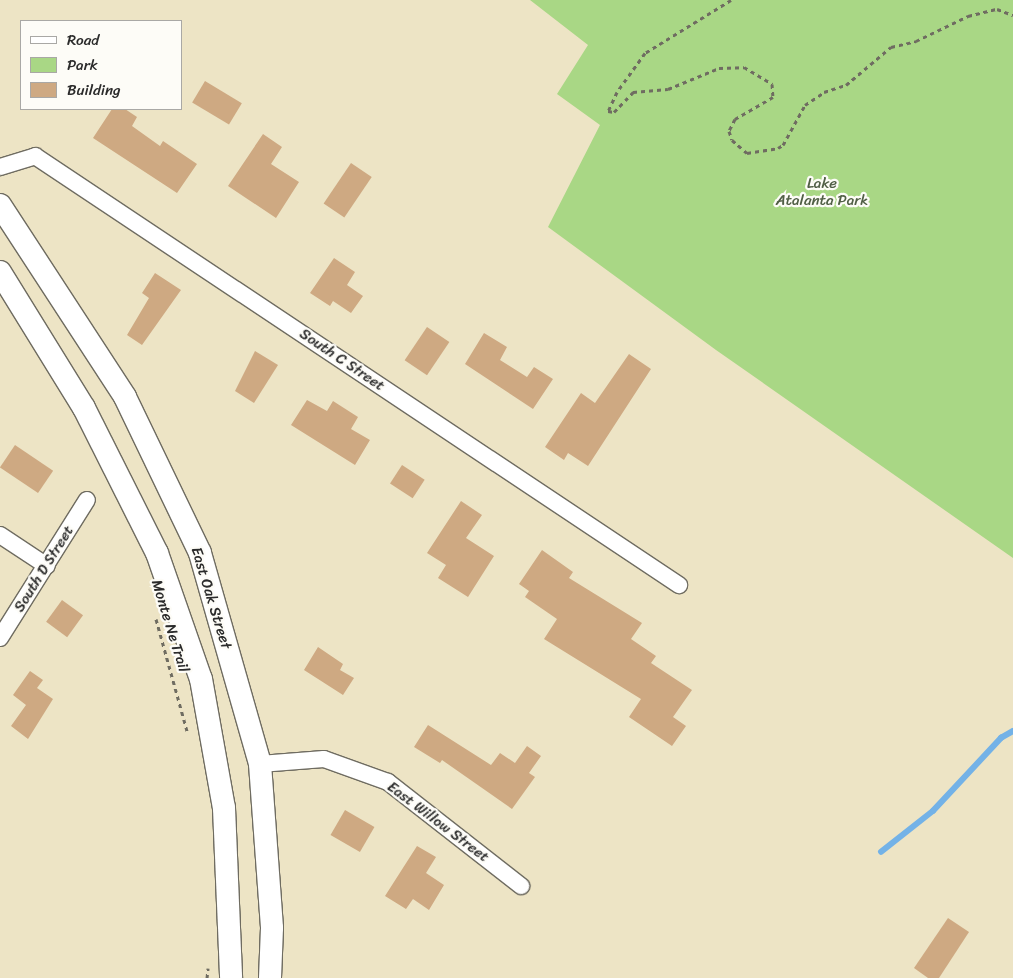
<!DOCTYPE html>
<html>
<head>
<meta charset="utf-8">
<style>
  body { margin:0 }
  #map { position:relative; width:1013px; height:978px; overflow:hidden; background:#ede4c5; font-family:Sriracha,sans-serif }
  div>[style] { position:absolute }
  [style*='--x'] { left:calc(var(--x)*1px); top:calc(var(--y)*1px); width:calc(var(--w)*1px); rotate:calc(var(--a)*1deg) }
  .green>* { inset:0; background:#a9d785 }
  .stream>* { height:5.5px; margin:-2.75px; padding:0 2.75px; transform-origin:2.75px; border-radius:2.75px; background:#73b2e7 }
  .building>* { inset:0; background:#cea982; transform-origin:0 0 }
  .path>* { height:3px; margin-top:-1.5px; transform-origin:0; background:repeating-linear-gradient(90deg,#6f6c61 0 4px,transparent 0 8px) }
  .roads { filter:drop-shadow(1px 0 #6f6c61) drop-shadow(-1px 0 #6f6c61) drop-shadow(0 1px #6f6c61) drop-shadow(0 -1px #6f6c61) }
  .street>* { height:16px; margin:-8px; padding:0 8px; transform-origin:8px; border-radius:8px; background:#fff }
  .secondary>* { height:22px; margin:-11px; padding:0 11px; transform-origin:11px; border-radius:11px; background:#fff }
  span { translate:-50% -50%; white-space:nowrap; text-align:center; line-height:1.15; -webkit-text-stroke:4.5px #fdfcf7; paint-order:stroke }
  .park-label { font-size:15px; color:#515f46 }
  .street-label { font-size:15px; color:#2b2b2b }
  .legend { position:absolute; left:20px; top:20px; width:162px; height:90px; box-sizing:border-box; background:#fdfcf7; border:1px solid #a9a8a5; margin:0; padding:6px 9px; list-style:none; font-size:15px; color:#2b2b2b }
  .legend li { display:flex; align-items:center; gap:10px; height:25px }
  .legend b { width:25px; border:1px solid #a9a8a5 }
</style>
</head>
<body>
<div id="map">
  <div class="green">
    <i style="clip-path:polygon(530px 0,1013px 0,1013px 558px,716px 350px,548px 227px,600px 125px,557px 94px,588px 45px)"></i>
  </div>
  <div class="stream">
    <i style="--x:881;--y:852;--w:66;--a:-38.3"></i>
    <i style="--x:933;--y:811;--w:100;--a:-47"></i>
    <i style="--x:1001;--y:738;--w:14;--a:-30"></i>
  </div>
  <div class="building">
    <i style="left:205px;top:81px;width:43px;height:25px;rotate:31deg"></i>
    <i style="clip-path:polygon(112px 109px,125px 109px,137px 117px,132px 126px,160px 146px,163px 141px,197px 164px,177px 193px,93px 138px)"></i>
    <i style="clip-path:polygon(263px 134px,282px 147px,271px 164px,299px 182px,276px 218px,228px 186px)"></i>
    <i style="left:351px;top:163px;width:25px;height:49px;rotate:34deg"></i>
    <i style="clip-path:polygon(334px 258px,355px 272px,347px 285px,363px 296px,351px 313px,333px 301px,330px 306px,310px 293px)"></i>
    <i style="clip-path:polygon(155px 273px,181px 290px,142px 345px,127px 335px,149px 298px,142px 293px)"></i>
    <i style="left:427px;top:327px;width:27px;height:40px;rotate:34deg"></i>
    <i style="clip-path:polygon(484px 333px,507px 347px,500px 360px,527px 377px,534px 367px,553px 379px,533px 409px,465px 364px)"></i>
    <i style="clip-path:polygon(255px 351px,278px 365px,254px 403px,235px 391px)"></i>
    <i style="clip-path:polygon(629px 354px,651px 369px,588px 466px,568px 453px,564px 460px,545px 447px,581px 393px,595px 403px)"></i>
    <i style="clip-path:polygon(307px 400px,327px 411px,333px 401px,358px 417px,351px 429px,370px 440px,355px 465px,291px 425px)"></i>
    <i style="left:15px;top:445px;width:46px;height:27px;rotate:34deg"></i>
    <i style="left:402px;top:465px;width:27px;height:22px;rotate:33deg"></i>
    <i style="clip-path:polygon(461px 501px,482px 515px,466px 538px,494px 556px,468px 597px,438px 578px,446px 565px,427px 553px)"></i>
    <i style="clip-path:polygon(542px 550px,573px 572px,569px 578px,642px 623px,631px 639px,656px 656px,651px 663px,692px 690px,673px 717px,686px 726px,672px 746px,629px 717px,641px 699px,544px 639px,557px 619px,525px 597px,529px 591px,519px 584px)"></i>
    <i style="left:62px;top:600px;width:26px;height:27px;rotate:36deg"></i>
    <i style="clip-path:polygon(318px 647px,343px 664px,340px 670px,354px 678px,343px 695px,304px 670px)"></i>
    <i style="clip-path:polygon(30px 671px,43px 680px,37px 688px,53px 699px,28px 739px,11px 726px,26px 705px,13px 695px)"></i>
    <i style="clip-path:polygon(428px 725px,491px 765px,500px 753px,515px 763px,527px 746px,541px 756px,529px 773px,535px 777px,512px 809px,442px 760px,440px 763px,414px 747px)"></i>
    <i style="left:345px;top:810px;width:34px;height:29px;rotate:30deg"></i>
    <i style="clip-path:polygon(417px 846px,436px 857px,426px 873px,444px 885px,429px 910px,413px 899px,406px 909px,385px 896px)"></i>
    <i style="clip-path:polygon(948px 918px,969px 932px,939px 978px,928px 978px,914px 968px)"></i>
  </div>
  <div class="path">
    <i style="--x:731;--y:0;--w:101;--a:148.4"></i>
    <i style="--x:645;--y:53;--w:48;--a:125.7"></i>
    <i style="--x:617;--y:92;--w:21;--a:115"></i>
    <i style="--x:608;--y:111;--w:6;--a:9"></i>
    <i style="--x:614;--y:112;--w:28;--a:-46"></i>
    <i style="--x:633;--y:92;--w:35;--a:-5"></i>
    <i style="--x:668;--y:89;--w:55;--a:-22.4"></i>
    <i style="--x:719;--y:68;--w:25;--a:-2"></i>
    <i style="--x:744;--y:67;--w:33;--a:31"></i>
    <i style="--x:772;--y:84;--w:13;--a:86"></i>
    <i style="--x:773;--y:97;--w:44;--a:149.9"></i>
    <i style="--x:735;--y:119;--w:13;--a:117"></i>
    <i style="--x:729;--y:131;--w:9;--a:72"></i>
    <i style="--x:732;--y:140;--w:20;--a:41"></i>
    <i style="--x:747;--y:153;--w:31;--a:-9"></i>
    <i style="--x:778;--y:148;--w:6;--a:-31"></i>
    <i style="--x:783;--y:145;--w:46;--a:-61.2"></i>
    <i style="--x:805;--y:105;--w:23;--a:-34"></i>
    <i style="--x:824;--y:92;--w:23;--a:-18"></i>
    <i style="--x:846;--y:85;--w:59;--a:-40.2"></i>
    <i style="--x:891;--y:47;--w:26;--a:-13"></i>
    <i style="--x:916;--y:41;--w:58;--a:-25.7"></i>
    <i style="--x:968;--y:16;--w:30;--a:-14"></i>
    <i style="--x:997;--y:9;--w:17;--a:21"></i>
    <i style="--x:156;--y:619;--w:116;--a:74.5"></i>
    <i style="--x:207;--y:978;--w:10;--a:-84"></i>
  </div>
  <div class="roads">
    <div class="street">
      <i style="--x:0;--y:167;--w:37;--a:-17"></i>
      <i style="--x:35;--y:156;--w:774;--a:33.67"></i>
      <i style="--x:0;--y:535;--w:56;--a:33.4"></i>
      <i style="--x:0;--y:638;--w:163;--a:-57.8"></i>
      <i style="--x:260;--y:764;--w:64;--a:-4.5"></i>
      <i style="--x:324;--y:759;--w:68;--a:19.8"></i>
      <i style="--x:388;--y:782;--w:169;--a:38"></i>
    </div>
    <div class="secondary">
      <i style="--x:0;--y:205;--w:229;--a:56.9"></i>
      <i style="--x:125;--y:397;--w:173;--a:64.3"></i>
      <i style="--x:200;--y:553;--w:219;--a:74.1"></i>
      <i style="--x:260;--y:764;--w:164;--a:85.8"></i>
      <i style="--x:272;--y:928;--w:50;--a:92.3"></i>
      <i style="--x:0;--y:272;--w:160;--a:58.3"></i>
      <i style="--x:84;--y:408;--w:162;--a:63.3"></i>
      <i style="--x:157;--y:553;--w:133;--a:70.8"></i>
      <i style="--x:201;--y:679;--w:131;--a:79.9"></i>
      <i style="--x:224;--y:808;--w:170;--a:87.6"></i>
    </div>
  </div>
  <div class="park-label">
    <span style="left:822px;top:192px">Lake<br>Atalanta Park</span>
  </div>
  <div class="street-label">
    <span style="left:342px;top:360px;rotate:34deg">South C Street</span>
    <span style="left:44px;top:569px;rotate:-58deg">South D Street</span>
    <span style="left:211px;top:598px;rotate:73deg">East Oak Street</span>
    <span style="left:170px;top:626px;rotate:73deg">Monte Ne Trail</span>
    <span style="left:438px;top:822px;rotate:37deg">East Willow Street</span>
  </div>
  <ul class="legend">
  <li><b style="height:6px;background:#fff"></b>Road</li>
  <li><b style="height:14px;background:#a9d785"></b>Park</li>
  <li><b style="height:14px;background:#cea982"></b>Building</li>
  </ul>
</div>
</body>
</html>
